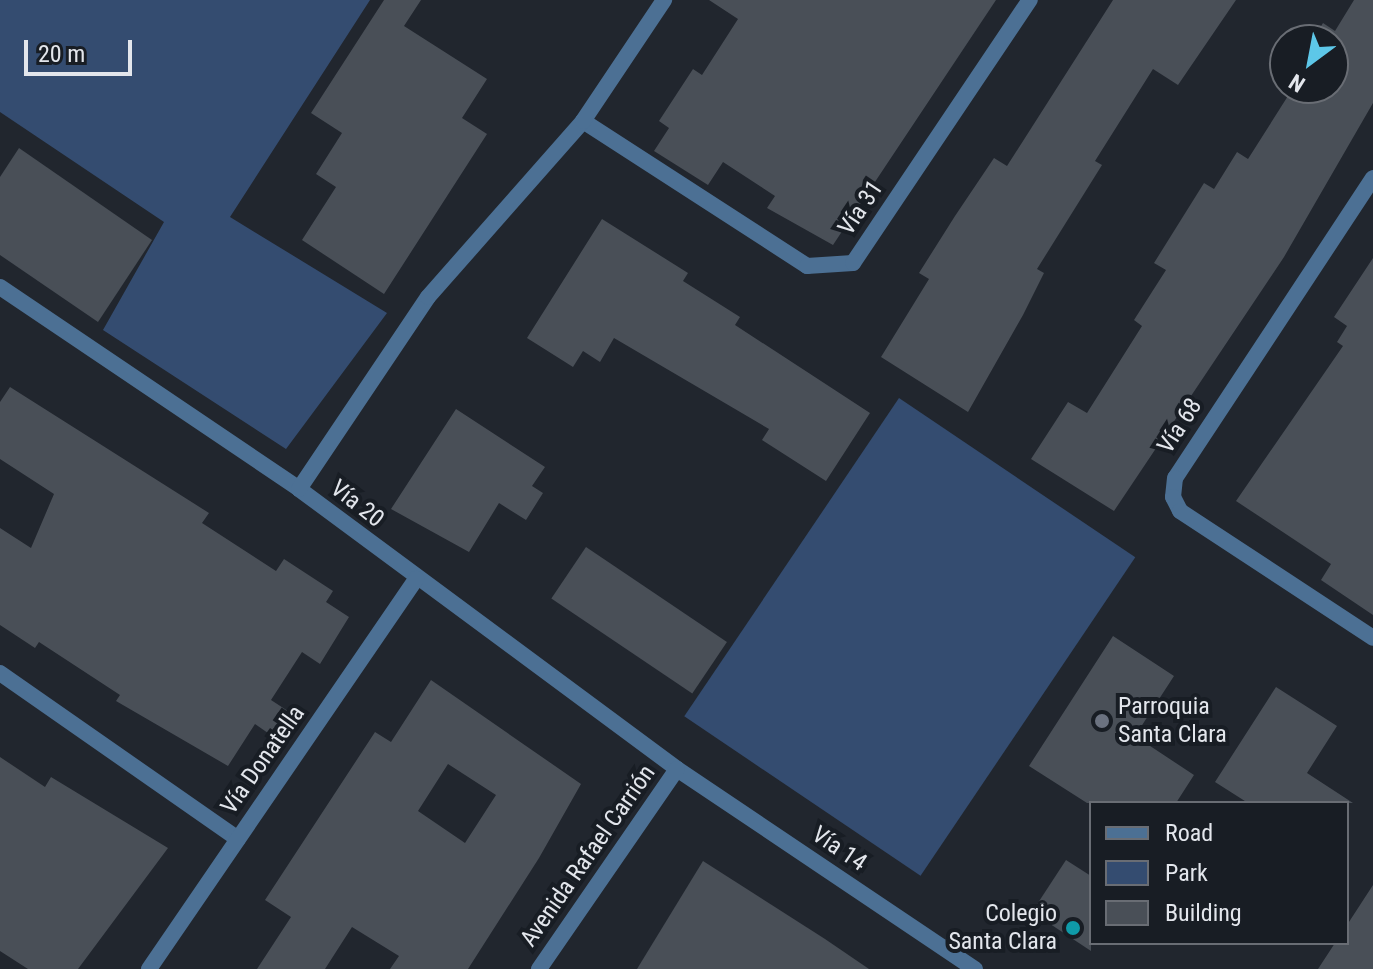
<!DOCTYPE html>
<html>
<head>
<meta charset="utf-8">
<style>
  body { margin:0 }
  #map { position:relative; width:1373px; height:969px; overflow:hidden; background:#21262e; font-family:"Roboto Condensed",sans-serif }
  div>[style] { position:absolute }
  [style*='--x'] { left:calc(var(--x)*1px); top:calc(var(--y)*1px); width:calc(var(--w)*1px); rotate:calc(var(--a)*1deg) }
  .green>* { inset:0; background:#344c70; transform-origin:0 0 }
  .building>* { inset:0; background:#494f57; transform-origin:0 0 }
  .minor>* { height:16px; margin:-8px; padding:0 8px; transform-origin:8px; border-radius:8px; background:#4c7094 }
  .dots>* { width:22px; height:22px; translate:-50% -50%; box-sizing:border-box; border:4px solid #181d24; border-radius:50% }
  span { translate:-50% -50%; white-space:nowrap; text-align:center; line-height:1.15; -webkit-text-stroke:8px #181d24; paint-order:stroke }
  .street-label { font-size:24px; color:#e3e6ec }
  .poi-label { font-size:24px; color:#e3e6ec }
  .left { translate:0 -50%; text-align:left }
  .right { translate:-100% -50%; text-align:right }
  .legend { position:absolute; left:1089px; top:801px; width:260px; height:144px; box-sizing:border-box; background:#181d24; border:2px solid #696d74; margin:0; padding:10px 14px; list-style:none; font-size:24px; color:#e3e6ec }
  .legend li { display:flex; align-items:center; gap:16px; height:40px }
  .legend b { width:40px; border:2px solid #696d74 }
  .north { position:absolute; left:1269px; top:24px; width:80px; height:80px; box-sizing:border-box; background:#181d24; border:2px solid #696d74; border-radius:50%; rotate:212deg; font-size:22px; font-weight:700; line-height:32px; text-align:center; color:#e3e6ec }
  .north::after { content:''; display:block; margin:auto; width:28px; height:36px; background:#5dc7e8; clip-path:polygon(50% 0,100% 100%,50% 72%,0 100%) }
  .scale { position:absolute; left:24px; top:40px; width:108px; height:36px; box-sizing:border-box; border:4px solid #e3e6ec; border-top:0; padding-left:10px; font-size:24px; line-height:28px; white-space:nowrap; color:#e3e6ec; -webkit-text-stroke:6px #181d24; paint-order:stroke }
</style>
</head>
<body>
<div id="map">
  <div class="green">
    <i style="clip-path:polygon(0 0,370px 0,230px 217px,387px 313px,286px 449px,103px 330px,164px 222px,0 112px)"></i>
    <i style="left:899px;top:398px;width:285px;height:384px;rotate:34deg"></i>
  </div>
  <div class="building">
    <i style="clip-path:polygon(384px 0,421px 0,404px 26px,487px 79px,462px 118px,487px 134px,384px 294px,302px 240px,336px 187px,316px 174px,342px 133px,311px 113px)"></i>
    <i style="clip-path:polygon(709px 0,996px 0,833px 245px,767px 208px,775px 196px,723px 162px,708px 185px,654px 151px,669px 128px,659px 121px,693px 69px,702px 75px,738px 19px)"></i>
    <i style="clip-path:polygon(1113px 0,1236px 0,1178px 85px,1153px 69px,1095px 161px,1102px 165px,1037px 269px,1044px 273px,1023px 315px,968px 412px,881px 357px,929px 279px,919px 273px,955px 216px,994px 158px,1007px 166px)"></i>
    <i style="clip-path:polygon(1354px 0,1373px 0,1373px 103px,1284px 257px,1114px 511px,1031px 459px,1068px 402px,1087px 413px,1142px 326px,1134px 320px,1166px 270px,1154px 263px,1204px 183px,1214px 189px,1237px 152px,1248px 159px,1293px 88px,1333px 88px,1333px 40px,1312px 40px,1323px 23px,1335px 31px)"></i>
    <i style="clip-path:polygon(19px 148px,152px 240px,98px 322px,0 255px,0 177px)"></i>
    <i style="clip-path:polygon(602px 219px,688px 273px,683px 281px,740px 317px,735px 325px,870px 413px,826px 481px,762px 440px,769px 429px,614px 338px,600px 362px,583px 351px,573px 367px,527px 338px)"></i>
    <i style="clip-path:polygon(1373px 258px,1373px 615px,1321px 580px,1331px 564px,1236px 501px,1343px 346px,1337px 342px,1347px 326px,1334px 317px)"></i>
    <i style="clip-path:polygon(10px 387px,209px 513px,202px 523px,276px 571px,284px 559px,333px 591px,326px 602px,349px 617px,320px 664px,302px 652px,271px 700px,294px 715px,278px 740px,255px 724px,228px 766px,116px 701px,120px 695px,39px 642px,35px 648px,0 625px,0 528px,31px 548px,54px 494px,0 459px,0 402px)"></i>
    <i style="clip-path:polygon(456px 409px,545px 467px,532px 486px,543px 493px,526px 520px,499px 503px,469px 552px,391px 509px)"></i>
    <i style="left:586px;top:547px;width:170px;height:62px;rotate:34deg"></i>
    <i style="clip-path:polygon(1113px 636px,1174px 676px,1135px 736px,1194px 775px,1176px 803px,1087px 803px,1029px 766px)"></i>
    <i style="clip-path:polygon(evenodd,431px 680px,581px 784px,539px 858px,468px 969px,390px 969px,399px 956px,352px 927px,325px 969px,257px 969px,291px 917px,265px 900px,375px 732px,391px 742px,431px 680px,448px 764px,496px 795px,465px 843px,418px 811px,448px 764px)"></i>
    <i style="clip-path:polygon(1276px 687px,1337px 726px,1307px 773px,1353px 803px,1248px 803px,1215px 782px)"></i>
    <i style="clip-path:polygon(0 757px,45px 787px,51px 777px,168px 848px,78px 969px,28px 969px,0 951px)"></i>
    <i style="clip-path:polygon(1066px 860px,1091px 876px,1091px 951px,1032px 912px)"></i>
    <i style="clip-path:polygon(703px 861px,825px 939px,869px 969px,637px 969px)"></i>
    <i style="clip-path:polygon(1373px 885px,1373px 969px,1318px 969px,1335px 943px,1347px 943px,1347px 925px)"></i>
  </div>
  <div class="minor">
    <i style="--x:583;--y:121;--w:267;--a:32.9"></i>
    <i style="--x:807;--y:266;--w:46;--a:-3.7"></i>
    <i style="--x:853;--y:263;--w:317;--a:-56.1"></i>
    <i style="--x:1373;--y:178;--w:359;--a:123.4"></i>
    <i style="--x:1175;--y:478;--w:19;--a:96"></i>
    <i style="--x:1173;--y:497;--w:16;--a:63"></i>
    <i style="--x:1180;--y:511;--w:231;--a:33.3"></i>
    <i style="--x:0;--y:287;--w:361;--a:34"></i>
    <i style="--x:299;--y:489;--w:470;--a:36.5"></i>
    <i style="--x:677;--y:769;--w:359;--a:33.9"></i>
    <i style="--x:299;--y:489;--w:231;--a:-56.1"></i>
    <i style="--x:428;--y:297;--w:235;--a:-48.6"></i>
    <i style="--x:583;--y:121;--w:146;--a:-56.2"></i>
    <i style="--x:0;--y:673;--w:290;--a:34.9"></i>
    <i style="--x:149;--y:969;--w:473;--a:-55.6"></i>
    <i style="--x:539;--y:969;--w:243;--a:-55.4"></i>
  </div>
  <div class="dots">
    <i style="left:1102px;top:721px;background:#6b7280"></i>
    <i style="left:1073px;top:928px;background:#0f9aa8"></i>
  </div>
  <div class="street-label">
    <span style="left:861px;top:208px;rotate:-56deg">Vía 31</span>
    <span style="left:1180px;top:426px;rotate:-57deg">Vía 68</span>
    <span style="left:357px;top:504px;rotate:38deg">Vía 20</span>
    <span style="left:263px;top:760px;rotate:-55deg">Vía Donatella</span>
    <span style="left:839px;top:849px;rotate:34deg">Vía 14</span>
    <span style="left:588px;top:856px;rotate:-55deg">Avenida Rafael Carrión</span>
  </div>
  <div class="poi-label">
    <span class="left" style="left:1118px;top:721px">Parroquia<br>Santa Clara</span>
    <span class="right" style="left:1057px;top:928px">Colegio<br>Santa Clara</span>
  </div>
  <ul class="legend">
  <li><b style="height:10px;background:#4c7094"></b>Road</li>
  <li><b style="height:22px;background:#344c70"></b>Park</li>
  <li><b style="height:22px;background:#494f57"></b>Building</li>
  </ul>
  <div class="north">N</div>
  <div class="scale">20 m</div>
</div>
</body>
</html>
